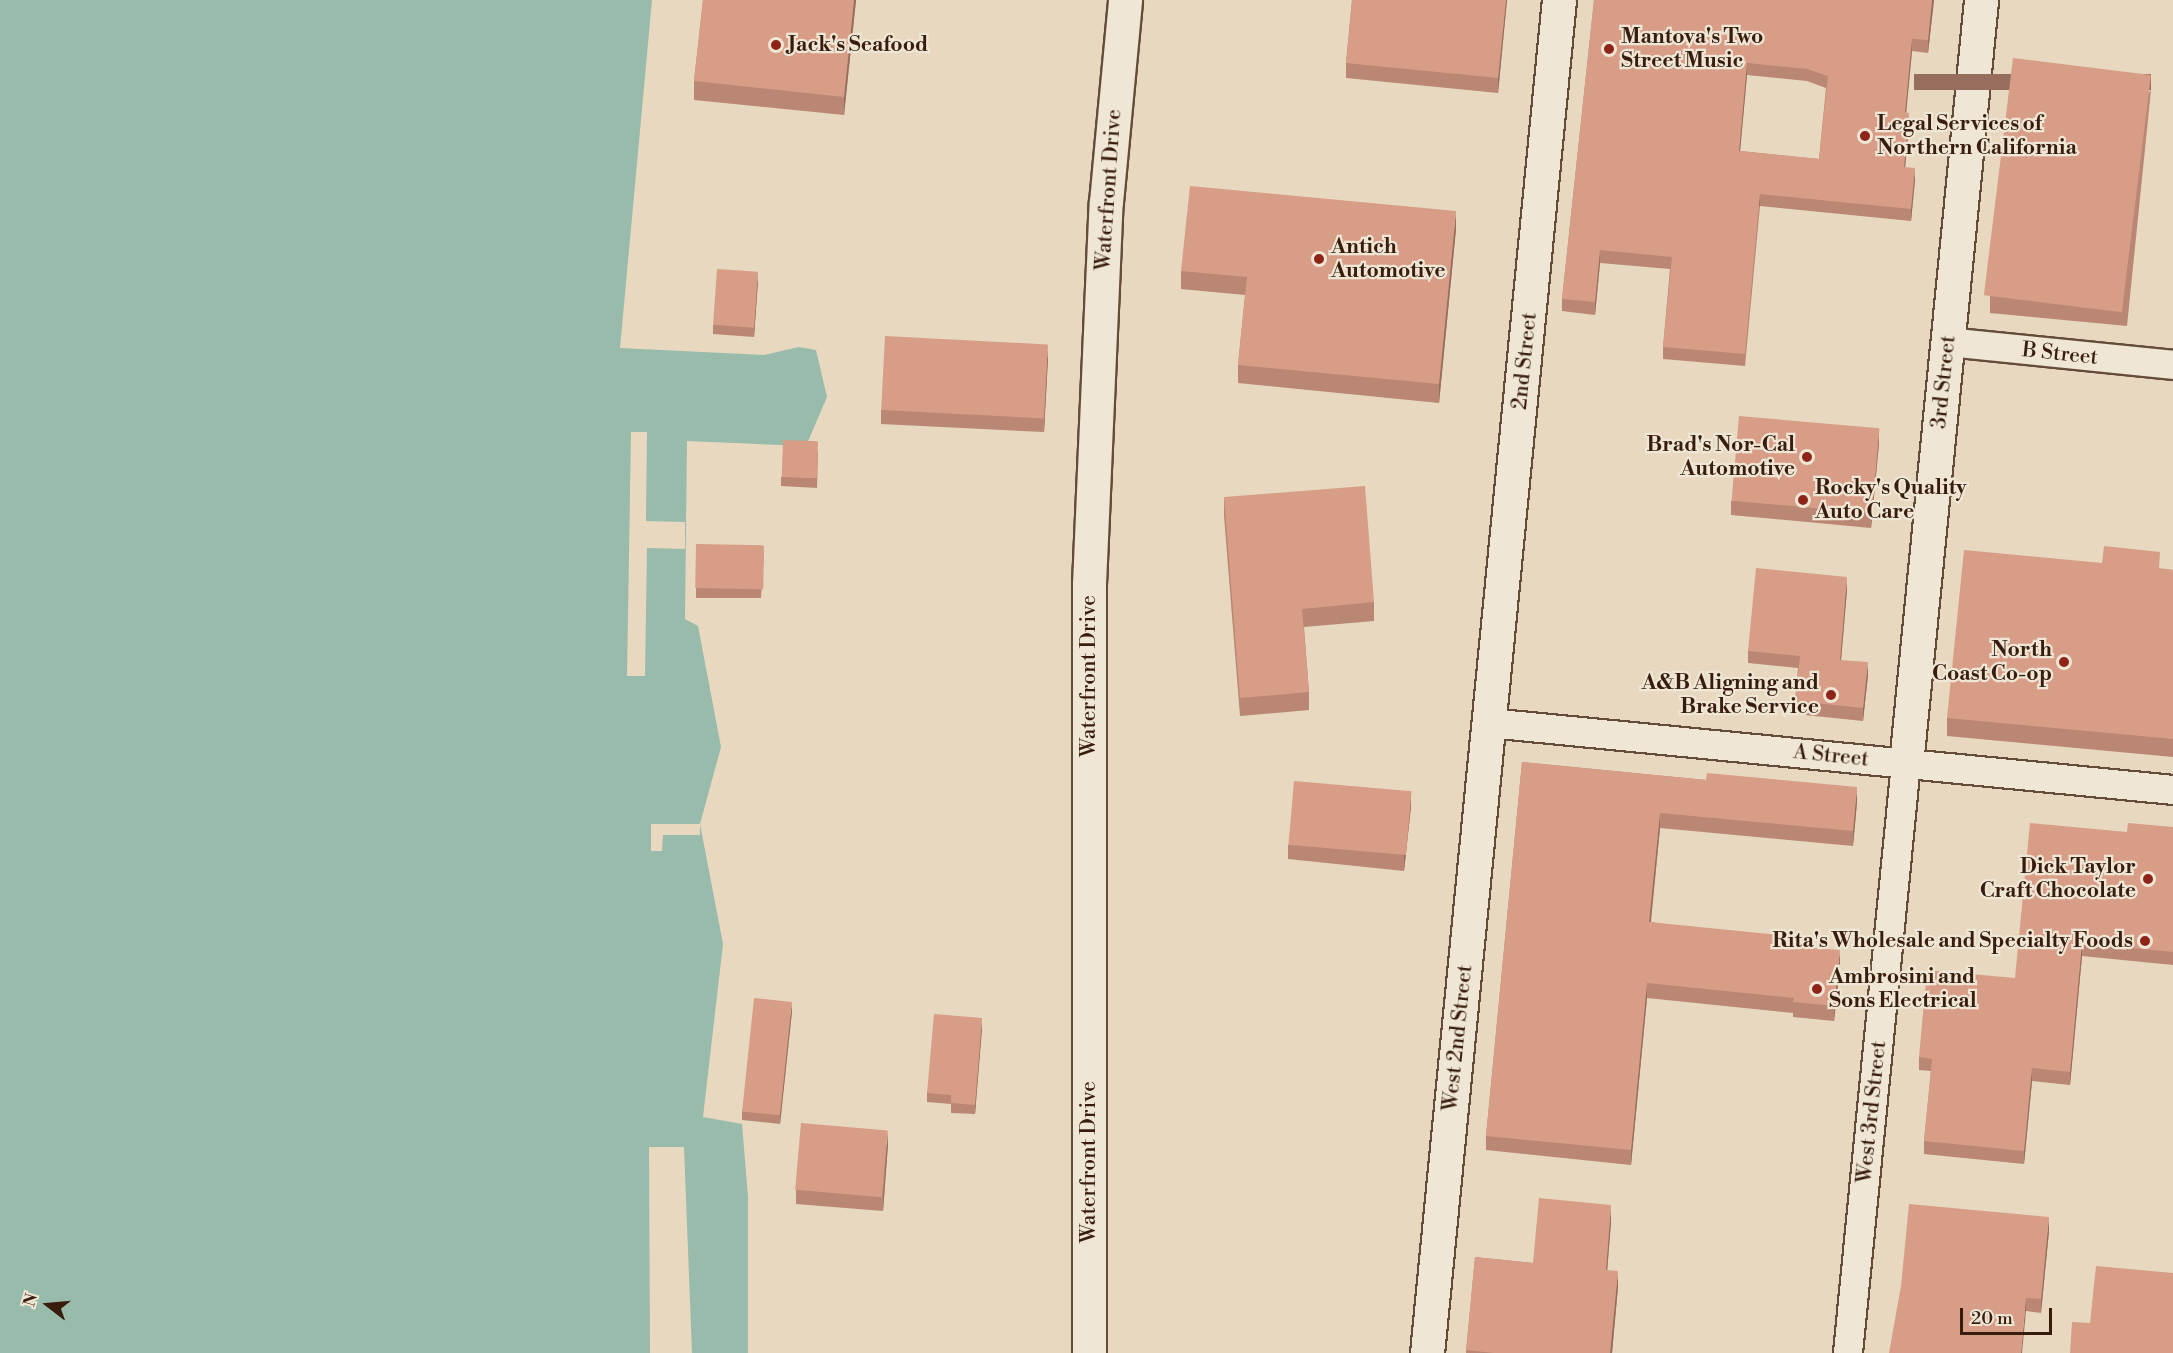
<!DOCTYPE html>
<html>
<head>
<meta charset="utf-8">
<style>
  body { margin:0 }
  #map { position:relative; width:2173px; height:1353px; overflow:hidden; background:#e7d8bf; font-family:"Libre Bodoni",serif }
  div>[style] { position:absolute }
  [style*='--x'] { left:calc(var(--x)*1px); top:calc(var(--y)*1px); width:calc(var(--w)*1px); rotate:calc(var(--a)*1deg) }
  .water>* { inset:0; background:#98bbab }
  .pier>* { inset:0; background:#e7d8bf }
  .roads { filter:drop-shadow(2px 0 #644c3a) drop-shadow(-2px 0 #644c3a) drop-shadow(0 2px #644c3a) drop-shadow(0 -2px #644c3a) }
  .street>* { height:28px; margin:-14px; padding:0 14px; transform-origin:14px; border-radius:14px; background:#efe6d5 }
  .secondary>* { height:33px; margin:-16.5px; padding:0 16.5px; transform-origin:16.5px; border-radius:16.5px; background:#efe6d5 }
  .wall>* { inset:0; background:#ba8774 }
  .shaded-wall>* { inset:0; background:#976e5e; transform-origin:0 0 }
  .building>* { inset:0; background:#d89d87; transform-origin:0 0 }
  .dots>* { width:16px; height:16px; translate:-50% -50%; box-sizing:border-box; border:3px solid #efe6d5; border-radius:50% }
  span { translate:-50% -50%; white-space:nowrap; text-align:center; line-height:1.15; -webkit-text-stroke:4.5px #efe6d5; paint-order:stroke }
  .poi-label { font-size:21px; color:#381d0d; font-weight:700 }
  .left { translate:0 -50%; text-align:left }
  .right { translate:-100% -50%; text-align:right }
  .street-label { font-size:21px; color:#381d0d }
  .north { position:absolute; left:18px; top:1275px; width:60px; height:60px; -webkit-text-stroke:4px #efe6d5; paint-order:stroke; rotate:286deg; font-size:16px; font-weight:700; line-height:24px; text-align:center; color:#381d0d }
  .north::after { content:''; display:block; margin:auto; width:21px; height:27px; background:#381d0d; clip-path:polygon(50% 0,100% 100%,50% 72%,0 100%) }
  .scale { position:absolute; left:1960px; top:1308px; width:92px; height:27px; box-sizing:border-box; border:3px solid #381d0d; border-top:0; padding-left:8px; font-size:18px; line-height:21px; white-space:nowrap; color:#381d0d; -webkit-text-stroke:4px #efe6d5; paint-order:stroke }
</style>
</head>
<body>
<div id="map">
  <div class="water">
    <i style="clip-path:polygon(0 0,652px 0,620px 348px,764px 355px,799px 347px,816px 350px,827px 397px,806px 446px,687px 441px,685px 619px,698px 626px,721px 747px,700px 824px,723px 944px,703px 1117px,742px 1124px,748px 1197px,748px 1353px,0 1353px)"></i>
  </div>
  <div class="pier">
    <i style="clip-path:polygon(631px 432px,647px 432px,646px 521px,685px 522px,685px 549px,647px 548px,645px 676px,627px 676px)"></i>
    <i style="clip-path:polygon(651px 824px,700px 824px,700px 835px,663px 835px,662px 851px,651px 851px)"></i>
    <i style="clip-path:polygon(649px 1147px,684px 1147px,692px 1353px,650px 1353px)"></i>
  </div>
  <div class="roads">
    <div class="street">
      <i style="--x:1948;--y:342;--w:226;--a:5.8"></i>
      <i style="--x:1489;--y:723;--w:687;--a:5.59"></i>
      <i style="--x:1848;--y:1353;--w:592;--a:-84.38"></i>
    </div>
    <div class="secondary">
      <i style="--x:1906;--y:764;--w:768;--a:-84.39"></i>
      <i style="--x:1089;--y:1353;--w:769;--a:-90"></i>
      <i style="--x:1089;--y:584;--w:382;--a:-87.5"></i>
      <i style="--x:1106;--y:202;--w:203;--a:-84.6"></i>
      <i style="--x:1427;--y:1353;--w:1359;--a:-84.43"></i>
    </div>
  </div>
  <div class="wall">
    <i style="clip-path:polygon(703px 0,856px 0,844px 115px,694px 100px,694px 81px)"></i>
    <i style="clip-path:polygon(1352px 0,1507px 0,1498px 93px,1346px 78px,1346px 63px)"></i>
    <i style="clip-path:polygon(evenodd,1594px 0,1934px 0,1928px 53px,1912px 51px,1906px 113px,1909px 125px,1905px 167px,1915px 180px,1911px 221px,1760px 206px,1745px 366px,1663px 359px,1663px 347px,1670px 269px,1600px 263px,1595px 315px,1562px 311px,1562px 299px,1594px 0,1747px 75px,1807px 81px,1826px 88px,1819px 159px,1740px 151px,1747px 75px)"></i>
    <i style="clip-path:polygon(2151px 90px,2127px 326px,1990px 313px,1990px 296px)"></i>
    <i style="clip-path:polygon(1456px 229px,1439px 403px,1238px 383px,1238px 365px,1245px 295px,1181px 289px,1181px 271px)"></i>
    <i style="clip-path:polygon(758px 281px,754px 337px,713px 334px,713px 325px)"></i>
    <i style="clip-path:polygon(1048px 358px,1044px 432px,881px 424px,881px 410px)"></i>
    <i style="clip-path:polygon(1879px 443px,1871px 528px,1731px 515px,1731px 501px)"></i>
    <i style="clip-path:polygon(818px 451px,817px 488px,781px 486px,781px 477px)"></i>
    <i style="clip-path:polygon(1224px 497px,1374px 602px,1374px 621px,1304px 627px,1309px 692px,1309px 710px,1240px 716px,1224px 516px)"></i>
    <i style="clip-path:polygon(696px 544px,764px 554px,761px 598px,696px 598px)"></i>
    <i style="clip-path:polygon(2160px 569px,2173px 570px,2173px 757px,1947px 736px,1947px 718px)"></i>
    <i style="clip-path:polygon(1847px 590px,1841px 660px,1868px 675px,1863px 721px,1795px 714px,1795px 701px,1798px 668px,1748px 663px,1748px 651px)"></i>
    <i style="clip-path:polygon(1522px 762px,1706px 780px,1857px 802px,1853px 846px,1660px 828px,1651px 922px,1799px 947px,1840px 965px,1834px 1021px,1793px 1017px,1793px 1013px,1647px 998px,1631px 1165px,1486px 1150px,1486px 1136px)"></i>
    <i style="clip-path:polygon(1411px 806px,1404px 871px,1288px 859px,1288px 845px)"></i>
    <i style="clip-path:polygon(2173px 827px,2173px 965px,2082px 956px,2070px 1085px,2032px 1081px,2024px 1164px,1924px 1154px,1924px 1141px,1931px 1071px,1919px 1070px,1919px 1057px,2015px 978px,2127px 832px)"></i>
    <i style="clip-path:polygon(792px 1011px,780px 1124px,742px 1120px,742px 1111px)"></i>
    <i style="clip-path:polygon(982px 1028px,975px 1114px,951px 1113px,951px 1104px,927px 1102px,927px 1093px)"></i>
    <i style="clip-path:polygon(888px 1144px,883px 1211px,796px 1204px,796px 1190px)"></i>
    <i style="clip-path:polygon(1611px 1222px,1607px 1270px,1618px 1287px,1612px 1353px,1466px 1353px,1475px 1257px,1533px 1263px)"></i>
    <i style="clip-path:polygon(2049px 1231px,2041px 1313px,2026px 1311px,1889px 1353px)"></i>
  </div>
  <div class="shaded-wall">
    <i style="clip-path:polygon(854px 0,856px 0,844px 115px,844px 97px)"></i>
    <i style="clip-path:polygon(1506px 0,1507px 0,1498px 93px,1498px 78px)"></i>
    <i style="clip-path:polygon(1932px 0,1934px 0,1928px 53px,1928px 40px)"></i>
    <i style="clip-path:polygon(1912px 39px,1912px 51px,1905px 125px,1905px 112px)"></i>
    <i style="clip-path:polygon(1747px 63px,1747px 75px,1739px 163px,1739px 151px)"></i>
    <i style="left:2151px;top:74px;width:16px;height:237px;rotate:90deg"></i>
    <i style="clip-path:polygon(1909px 113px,1909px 125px,1904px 179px,1904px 167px)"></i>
    <i style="clip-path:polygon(1915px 168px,1915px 180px,1911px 221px,1911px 209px)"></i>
    <i style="left:1760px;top:194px;width:12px;height:161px;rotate:90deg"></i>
    <i style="clip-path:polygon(1456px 211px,1456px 229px,1439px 403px,1439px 384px)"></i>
    <i style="clip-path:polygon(1600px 250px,1600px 263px,1595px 315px,1595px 302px)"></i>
    <i style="clip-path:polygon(758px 272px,758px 281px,754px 337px,754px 328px)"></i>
    <i style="clip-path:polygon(1048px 344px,1048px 358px,1044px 432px,1044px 419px)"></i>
    <i style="clip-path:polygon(1879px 429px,1879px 443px,1871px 528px,1871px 514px)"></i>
    <i style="clip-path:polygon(1847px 577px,1847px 590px,1840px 672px,1840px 660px)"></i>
    <i style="clip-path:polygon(1868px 662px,1868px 675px,1863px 721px,1863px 708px)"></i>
    <i style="clip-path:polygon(1857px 787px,1857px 802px,1853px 846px,1853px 831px)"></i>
    <i style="clip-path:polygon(1411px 792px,1411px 806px,1404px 871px,1404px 857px)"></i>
    <i style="clip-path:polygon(1660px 813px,1660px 828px,1649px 937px,1649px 922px)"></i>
    <i style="clip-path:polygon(2082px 943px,2082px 956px,2070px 1085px,2070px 1072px)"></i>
    <i style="clip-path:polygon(1840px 950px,1840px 965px,1834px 1021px,1834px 1006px)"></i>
    <i style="clip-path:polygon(1647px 983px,1647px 998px,1631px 1165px,1631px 1150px)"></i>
    <i style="clip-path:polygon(792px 1002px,792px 1011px,780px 1124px,780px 1114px)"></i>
    <i style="clip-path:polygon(982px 1018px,982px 1028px,975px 1114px,975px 1105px)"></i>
    <i style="clip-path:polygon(2032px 1068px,2032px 1081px,2024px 1164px,2024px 1151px)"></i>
    <i style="clip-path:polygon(888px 1130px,888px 1144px,883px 1211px,883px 1197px)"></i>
    <i style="clip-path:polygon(1611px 1205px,1611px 1222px,1606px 1286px,1606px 1270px)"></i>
    <i style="clip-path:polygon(2049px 1217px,2049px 1231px,2041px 1313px,2041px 1299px)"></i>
    <i style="clip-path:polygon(1618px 1271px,1618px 1287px,1612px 1353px,1610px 1353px)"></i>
    <i style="clip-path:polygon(2026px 1298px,2026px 1311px,2022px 1353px,2021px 1353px)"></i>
  </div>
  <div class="building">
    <i style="clip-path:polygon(703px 0,854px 0,844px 97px,694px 81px)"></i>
    <i style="clip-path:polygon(1352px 0,1506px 0,1498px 78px,1346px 63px)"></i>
    <i style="clip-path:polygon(evenodd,1594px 0,1932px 0,1928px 40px,1912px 39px,1905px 112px,1909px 113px,1904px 167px,1915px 168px,1911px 209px,1760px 194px,1745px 354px,1663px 347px,1672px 257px,1600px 250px,1595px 302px,1562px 299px,1594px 0,1747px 63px,1807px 69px,1828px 76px,1819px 159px,1739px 151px,1747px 63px)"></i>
    <i style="left:2013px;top:58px;width:139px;height:239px;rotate:7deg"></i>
    <i style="clip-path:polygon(1190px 186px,1456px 211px,1439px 384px,1238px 365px,1247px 277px,1181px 271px)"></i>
    <i style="left:717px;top:269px;width:41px;height:56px;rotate:4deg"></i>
    <i style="left:885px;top:336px;width:163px;height:74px;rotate:3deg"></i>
    <i style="left:1739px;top:416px;width:141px;height:85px;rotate:5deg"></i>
    <i style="left:783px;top:440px;width:35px;height:37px;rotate:2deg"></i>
    <i style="clip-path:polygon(1365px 486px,1374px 602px,1302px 609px,1309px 692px,1240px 698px,1224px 497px)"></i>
    <i style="left:696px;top:544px;width:68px;height:44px;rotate:1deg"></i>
    <i style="clip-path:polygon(2104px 546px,2160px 552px,2159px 568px,2173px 570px,2173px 739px,1947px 718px,1964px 550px,2102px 563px)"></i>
    <i style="clip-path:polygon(1756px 568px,1847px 577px,1840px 660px,1868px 662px,1863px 708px,1795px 701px,1800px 656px,1748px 651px)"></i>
    <i style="clip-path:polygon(1522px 762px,1706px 780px,1707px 773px,1857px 787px,1853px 831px,1660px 813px,1649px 922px,1799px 937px,1799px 947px,1840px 950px,1834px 1006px,1793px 1002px,1794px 998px,1647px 983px,1631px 1150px,1486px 1136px)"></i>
    <i style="left:1294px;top:781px;width:118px;height:64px;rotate:5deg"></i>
    <i style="clip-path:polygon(2030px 823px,2127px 832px,2128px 823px,2173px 827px,2173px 952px,2082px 943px,2070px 1072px,2032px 1068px,2024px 1151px,1924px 1141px,1932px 1059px,1919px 1057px,1927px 970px,2015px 978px)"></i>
    <i style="left:754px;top:998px;width:38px;height:114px;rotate:6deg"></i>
    <i style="clip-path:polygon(934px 1014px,982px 1018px,975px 1105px,951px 1103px,951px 1095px,927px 1093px)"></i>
    <i style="left:801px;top:1123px;width:87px;height:67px;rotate:5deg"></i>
    <i style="clip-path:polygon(1539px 1198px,1611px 1205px,1606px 1270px,1618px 1271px,1610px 1353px,1494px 1353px,1466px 1350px,1475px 1257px,1533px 1263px)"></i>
    <i style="clip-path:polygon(1909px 1204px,2049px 1217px,2041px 1299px,2026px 1298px,2021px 1353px,1889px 1353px,1901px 1286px)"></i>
    <i style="clip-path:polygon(2096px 1266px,2173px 1273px,2173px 1353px,2070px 1353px,2072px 1322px,2090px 1323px)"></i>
  </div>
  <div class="dots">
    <i style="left:776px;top:45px;background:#8f2418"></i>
    <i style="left:1609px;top:49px;background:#8f2418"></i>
    <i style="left:1865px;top:136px;background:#8f2418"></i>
    <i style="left:1319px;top:259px;background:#8f2418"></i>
    <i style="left:1807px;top:457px;background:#8f2418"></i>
    <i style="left:1803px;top:500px;background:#8f2418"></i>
    <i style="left:2064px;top:662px;background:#8f2418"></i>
    <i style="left:1831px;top:695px;background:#8f2418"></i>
    <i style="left:2148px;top:879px;background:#8f2418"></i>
    <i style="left:2145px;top:941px;background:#8f2418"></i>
    <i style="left:1817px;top:989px;background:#8f2418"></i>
  </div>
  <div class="poi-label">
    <span class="left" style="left:1621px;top:49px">Mantova's Two<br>Street Music</span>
    <span class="left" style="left:788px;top:45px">Jack's Seafood</span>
    <span class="left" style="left:1877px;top:136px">Legal Services of<br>Northern California</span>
    <span class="left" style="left:1331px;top:259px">Antich<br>Automotive</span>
    <span class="right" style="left:1795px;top:457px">Brad's Nor-Cal<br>Automotive</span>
    <span class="left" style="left:1815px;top:500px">Rocky's Quality<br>Auto Care</span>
    <span class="right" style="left:2052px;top:662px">North<br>Coast Co-op</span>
    <span class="right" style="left:1819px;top:695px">A&amp;B Aligning and<br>Brake Service</span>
    <span class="right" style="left:2136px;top:879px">Dick Taylor<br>Craft Chocolate</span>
    <span class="right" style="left:2133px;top:941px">Rita's Wholesale and Specialty Foods</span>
    <span class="left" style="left:1829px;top:989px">Ambrosini and<br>Sons Electrical</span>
  </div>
  <div class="street-label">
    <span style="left:1109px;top:190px;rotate:-86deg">Waterfront Drive</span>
    <span style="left:2060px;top:354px;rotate:6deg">B Street</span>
    <span style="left:1525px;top:361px;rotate:-84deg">2nd Street</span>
    <span style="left:1944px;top:382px;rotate:-84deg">3rd Street</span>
    <span style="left:1089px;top:676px;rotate:-90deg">Waterfront Drive</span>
    <span style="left:1831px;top:756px;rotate:6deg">A Street</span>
    <span style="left:1458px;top:1038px;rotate:-84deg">West 2nd Street</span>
    <span style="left:1872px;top:1112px;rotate:-84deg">West 3rd Street</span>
    <span style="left:1089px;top:1162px;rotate:-90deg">Waterfront Drive</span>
  </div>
  <div class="north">N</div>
  <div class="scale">20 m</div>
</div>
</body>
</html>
